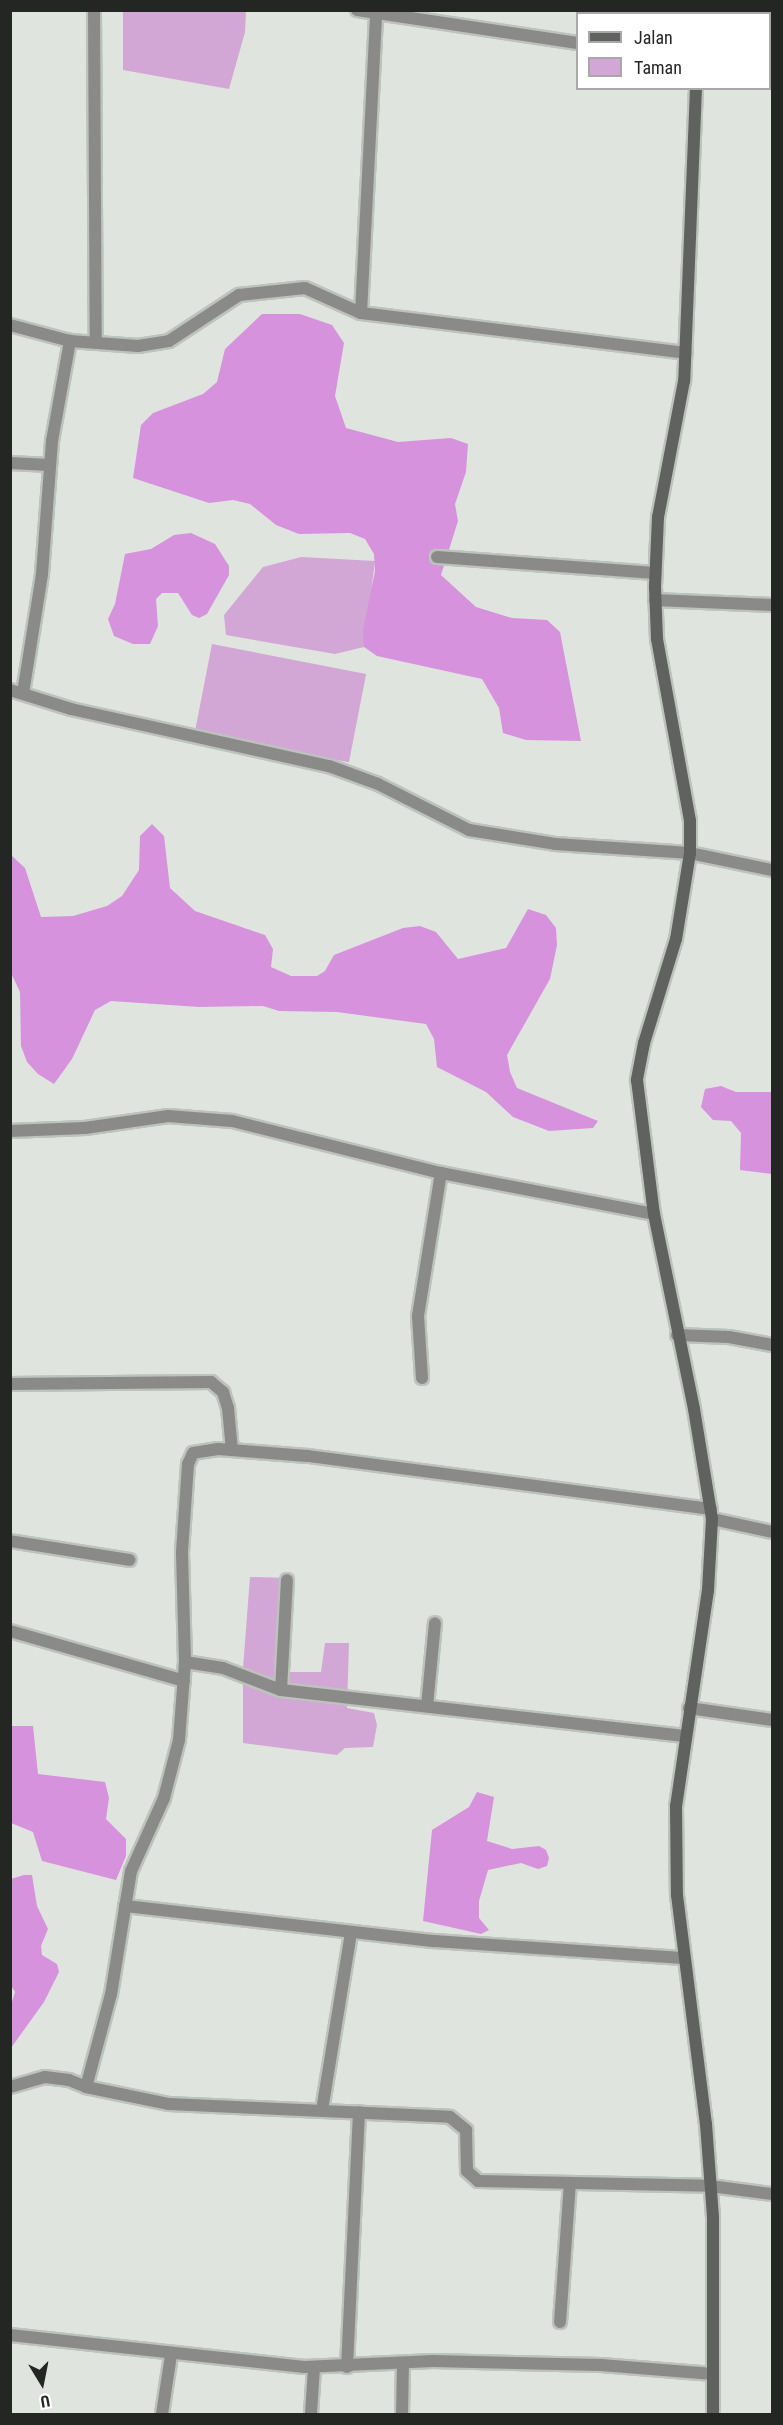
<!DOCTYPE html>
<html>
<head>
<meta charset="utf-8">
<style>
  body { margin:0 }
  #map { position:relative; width:783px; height:2425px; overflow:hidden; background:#e0e4df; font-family:"Roboto Condensed",sans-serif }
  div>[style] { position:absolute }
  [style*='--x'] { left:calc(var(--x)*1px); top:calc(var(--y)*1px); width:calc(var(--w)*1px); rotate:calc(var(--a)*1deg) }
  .green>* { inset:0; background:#d2a7d5; transform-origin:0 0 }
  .forest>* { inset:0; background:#d692dc }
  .roads { filter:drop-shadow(2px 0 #bec2bd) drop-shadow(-2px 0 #bec2bd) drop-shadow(0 2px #bec2bd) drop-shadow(0 -2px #bec2bd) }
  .street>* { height:12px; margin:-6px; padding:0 6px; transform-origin:6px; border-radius:6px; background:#8a8b89 }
  .secondary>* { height:12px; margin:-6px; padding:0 6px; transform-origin:6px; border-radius:6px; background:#60625f }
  span { translate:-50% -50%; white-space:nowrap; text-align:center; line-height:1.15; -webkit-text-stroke:6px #fff; paint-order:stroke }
  .frame { position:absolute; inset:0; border:12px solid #242624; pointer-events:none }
  .legend { position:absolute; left:576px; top:12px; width:195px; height:78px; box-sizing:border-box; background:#fff; border:2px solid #a7a8a7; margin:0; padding:8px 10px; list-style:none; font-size:18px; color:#242624 }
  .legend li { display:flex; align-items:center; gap:12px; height:30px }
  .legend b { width:30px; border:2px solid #a7a8a7 }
  .north { position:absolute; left:12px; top:2353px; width:60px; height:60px; -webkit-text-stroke:4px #fff; paint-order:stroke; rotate:170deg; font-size:16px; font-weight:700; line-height:24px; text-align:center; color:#242624 }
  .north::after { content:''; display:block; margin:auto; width:21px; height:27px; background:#242624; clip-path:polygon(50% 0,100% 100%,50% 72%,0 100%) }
</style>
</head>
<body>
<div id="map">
  <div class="green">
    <i style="clip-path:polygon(123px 11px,246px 11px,245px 32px,229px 89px,123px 70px)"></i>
    <i style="clip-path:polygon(301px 557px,375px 561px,364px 647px,335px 654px,226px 635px,224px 615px,263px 567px)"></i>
    <i style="left:212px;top:644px;width:157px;height:90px;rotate:11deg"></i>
    <i style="clip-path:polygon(250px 1577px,293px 1578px,290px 1672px,321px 1672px,325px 1643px,349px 1643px,347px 1708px,374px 1713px,377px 1725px,373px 1747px,345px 1748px,337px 1755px,243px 1743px,243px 1668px)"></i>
  </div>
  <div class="forest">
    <i style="clip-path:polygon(262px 314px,300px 314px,332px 325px,344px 343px,335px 396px,346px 428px,398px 442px,451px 438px,468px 444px,466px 472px,455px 504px,458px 521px,441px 575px,476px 607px,512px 618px,547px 620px,560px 632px,581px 741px,526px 740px,503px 733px,499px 708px,482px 679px,377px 656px,364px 647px,363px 630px,375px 571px,374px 554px,365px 539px,350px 533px,299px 534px,276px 525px,250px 504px,233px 500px,209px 503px,133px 478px,141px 425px,153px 413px,203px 394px,217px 382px,225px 349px)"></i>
    <i style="clip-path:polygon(191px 533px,215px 544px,229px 566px,229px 575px,207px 614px,199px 618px,192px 615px,178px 593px,162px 593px,156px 599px,158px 626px,150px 644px,133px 644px,114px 636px,108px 619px,115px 604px,125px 554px,151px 549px,174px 535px)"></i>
    <i style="clip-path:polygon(152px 824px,164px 836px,170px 888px,195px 911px,265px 935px,273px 949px,271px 967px,291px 976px,317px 976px,325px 971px,334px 955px,403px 928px,420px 926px,436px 932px,458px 959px,506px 948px,528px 909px,546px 915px,556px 928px,557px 945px,550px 979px,507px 1055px,510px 1072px,517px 1088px,598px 1121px,593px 1128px,549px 1131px,513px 1117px,486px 1092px,437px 1067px,434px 1039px,426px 1024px,337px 1012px,279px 1011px,263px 1006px,199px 1007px,111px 1001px,95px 1010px,72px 1059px,54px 1084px,38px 1074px,27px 1062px,21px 1046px,20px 992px,11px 973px,11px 855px,25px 868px,41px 917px,73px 916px,107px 906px,122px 896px,139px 870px,140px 836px)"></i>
    <i style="clip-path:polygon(721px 1086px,736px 1092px,772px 1092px,772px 1174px,740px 1170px,741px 1133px,731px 1121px,713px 1120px,701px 1107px,705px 1089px)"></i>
    <i style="clip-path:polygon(11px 1726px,33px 1726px,38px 1774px,105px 1782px,109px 1798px,106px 1819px,126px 1839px,126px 1856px,116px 1880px,42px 1861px,33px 1832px,11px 1823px)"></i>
    <i style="clip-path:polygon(477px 1792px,494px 1797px,487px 1841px,512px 1849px,539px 1846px,546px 1850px,549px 1858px,547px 1866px,538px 1869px,521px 1863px,488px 1870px,479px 1901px,479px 1918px,489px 1930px,481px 1934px,423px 1921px,432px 1830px,469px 1807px)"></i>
    <i style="clip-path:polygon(24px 1875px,32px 1875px,37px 1906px,48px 1929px,41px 1946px,42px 1955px,57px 1964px,59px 1972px,44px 2002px,11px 2048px,11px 2005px,15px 1992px,10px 1984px,11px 1879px)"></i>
  </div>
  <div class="roads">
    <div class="street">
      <i style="--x:94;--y:10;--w:332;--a:89.7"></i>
      <i style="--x:357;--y:10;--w:223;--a:8.5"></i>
      <i style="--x:361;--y:313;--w:300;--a:-87.1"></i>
      <i style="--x:10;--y:325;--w:62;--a:14.9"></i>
      <i style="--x:10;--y:463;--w:39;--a:3"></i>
      <i style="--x:437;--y:557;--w:219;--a:4.2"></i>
      <i style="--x:655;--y:600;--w:117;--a:2.4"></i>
      <i style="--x:10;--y:690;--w:64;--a:17.3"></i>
      <i style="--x:71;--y:709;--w:264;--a:12.5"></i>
      <i style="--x:329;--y:766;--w:52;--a:20.2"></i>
      <i style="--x:378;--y:784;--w:102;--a:26.8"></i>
      <i style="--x:469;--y:830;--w:87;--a:9.2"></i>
      <i style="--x:555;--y:844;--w:135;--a:3.8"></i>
      <i style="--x:690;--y:853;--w:84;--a:11.7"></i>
      <i style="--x:23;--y:693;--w:121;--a:-80.9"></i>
      <i style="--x:42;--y:574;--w:133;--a:-85.7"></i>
      <i style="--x:52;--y:441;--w:102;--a:-79.8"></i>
      <i style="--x:70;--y:341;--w:68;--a:4.2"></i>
      <i style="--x:138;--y:346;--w:31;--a:-9"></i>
      <i style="--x:169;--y:341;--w:84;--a:-33.3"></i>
      <i style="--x:239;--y:295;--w:66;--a:-6.1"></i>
      <i style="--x:305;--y:288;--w:61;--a:24.1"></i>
      <i style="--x:361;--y:313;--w:327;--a:7"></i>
      <i style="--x:10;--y:1131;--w:75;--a:-2.3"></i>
      <i style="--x:85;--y:1128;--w:84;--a:-8.2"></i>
      <i style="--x:168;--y:1116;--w:64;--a:4.5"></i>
      <i style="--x:232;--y:1121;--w:215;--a:14"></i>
      <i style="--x:441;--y:1173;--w:217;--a:10.9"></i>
      <i style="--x:677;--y:1335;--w:52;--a:2.2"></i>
      <i style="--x:729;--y:1337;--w:44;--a:10.5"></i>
      <i style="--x:422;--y:1378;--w:62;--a:-93.7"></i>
      <i style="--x:418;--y:1316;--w:145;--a:-80.9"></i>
      <i style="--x:10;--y:1384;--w:201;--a:-0.6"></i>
      <i style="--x:211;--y:1382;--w:16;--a:40"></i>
      <i style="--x:223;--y:1392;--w:17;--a:73"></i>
      <i style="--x:228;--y:1408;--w:42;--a:84.6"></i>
      <i style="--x:711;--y:1509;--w:407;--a:-172.5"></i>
      <i style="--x:307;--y:1456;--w:89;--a:-175.5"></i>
      <i style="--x:218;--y:1449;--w:25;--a:171"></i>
      <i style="--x:193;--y:1453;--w:12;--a:114"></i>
      <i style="--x:188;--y:1464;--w:89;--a:93.9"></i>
      <i style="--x:182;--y:1553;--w:109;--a:88.4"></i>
      <i style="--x:185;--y:1662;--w:78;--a:94.4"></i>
      <i style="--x:179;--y:1740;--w:60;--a:104.5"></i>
      <i style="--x:164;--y:1798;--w:80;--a:114.3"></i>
      <i style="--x:131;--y:1871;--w:125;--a:99.2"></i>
      <i style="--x:111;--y:1994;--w:96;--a:105"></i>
      <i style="--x:86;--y:2087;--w:85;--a:11.6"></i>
      <i style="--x:169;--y:2104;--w:281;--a:2.6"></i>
      <i style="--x:450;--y:2117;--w:21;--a:39"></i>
      <i style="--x:466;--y:2130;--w:41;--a:88.6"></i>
      <i style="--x:467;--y:2171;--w:15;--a:42"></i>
      <i style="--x:478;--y:2181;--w:232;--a:1.2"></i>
      <i style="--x:710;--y:2186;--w:63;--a:7.4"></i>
      <i style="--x:712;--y:1519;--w:61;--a:12.2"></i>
      <i style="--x:10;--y:1541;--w:121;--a:9"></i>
      <i style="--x:10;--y:1631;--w:181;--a:16"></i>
      <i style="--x:185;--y:1662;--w:38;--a:9"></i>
      <i style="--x:223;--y:1668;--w:62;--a:20.8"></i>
      <i style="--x:281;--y:1690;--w:406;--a:6.5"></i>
      <i style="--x:281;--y:1690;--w:110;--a:-86.9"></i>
      <i style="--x:427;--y:1706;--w:83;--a:-84.5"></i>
      <i style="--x:689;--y:1708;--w:84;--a:8.2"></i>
      <i style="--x:125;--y:1906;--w:310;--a:6.5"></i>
      <i style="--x:433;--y:1941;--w:251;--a:3.9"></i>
      <i style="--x:10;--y:2087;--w:36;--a:-16"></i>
      <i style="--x:45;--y:2077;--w:24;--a:7"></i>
      <i style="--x:69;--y:2080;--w:18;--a:22"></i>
      <i style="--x:322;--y:2110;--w:180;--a:-80.7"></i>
      <i style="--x:560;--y:2322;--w:139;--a:-85.9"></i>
      <i style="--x:10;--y:2335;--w:296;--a:6.2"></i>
      <i style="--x:304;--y:2367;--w:129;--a:-2.7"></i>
      <i style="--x:433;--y:2361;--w:168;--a:1.4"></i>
      <i style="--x:601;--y:2365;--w:112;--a:4.6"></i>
      <i style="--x:347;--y:2367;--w:255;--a:-87.3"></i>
      <i style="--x:162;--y:2414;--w:60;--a:-81.3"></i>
      <i style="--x:311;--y:2414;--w:47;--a:-86.3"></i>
      <i style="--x:402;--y:2414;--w:51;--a:-88.9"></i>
    </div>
    <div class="secondary">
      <i style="--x:702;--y:14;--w:4;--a:-90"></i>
      <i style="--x:696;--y:88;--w:293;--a:92.3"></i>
      <i style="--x:684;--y:381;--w:138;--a:100.8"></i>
      <i style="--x:658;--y:517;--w:70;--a:92.5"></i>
      <i style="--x:655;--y:587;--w:52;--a:87.8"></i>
      <i style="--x:657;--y:639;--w:185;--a:79.7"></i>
      <i style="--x:690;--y:821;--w:32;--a:90"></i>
      <i style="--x:690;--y:853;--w:87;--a:99.2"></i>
      <i style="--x:676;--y:939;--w:109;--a:107.1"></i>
      <i style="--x:644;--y:1043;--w:38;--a:101"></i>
      <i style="--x:637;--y:1080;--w:135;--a:82.8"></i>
      <i style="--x:654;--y:1214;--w:199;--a:78.4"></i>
      <i style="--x:694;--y:1409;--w:111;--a:80.7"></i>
      <i style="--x:712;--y:1519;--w:71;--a:93.2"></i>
      <i style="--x:708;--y:1590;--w:218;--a:98.4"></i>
      <i style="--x:676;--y:1806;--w:89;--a:89.4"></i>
      <i style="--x:677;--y:1895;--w:231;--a:82.8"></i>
      <i style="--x:706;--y:2124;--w:94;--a:85.7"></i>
      <i style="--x:713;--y:2218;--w:196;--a:90"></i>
    </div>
  </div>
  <div class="frame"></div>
  <ul class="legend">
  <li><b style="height:8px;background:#60625f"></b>Jalan</li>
  <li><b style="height:16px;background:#d2a7d5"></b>Taman</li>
  </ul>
  <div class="north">U</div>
</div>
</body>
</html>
